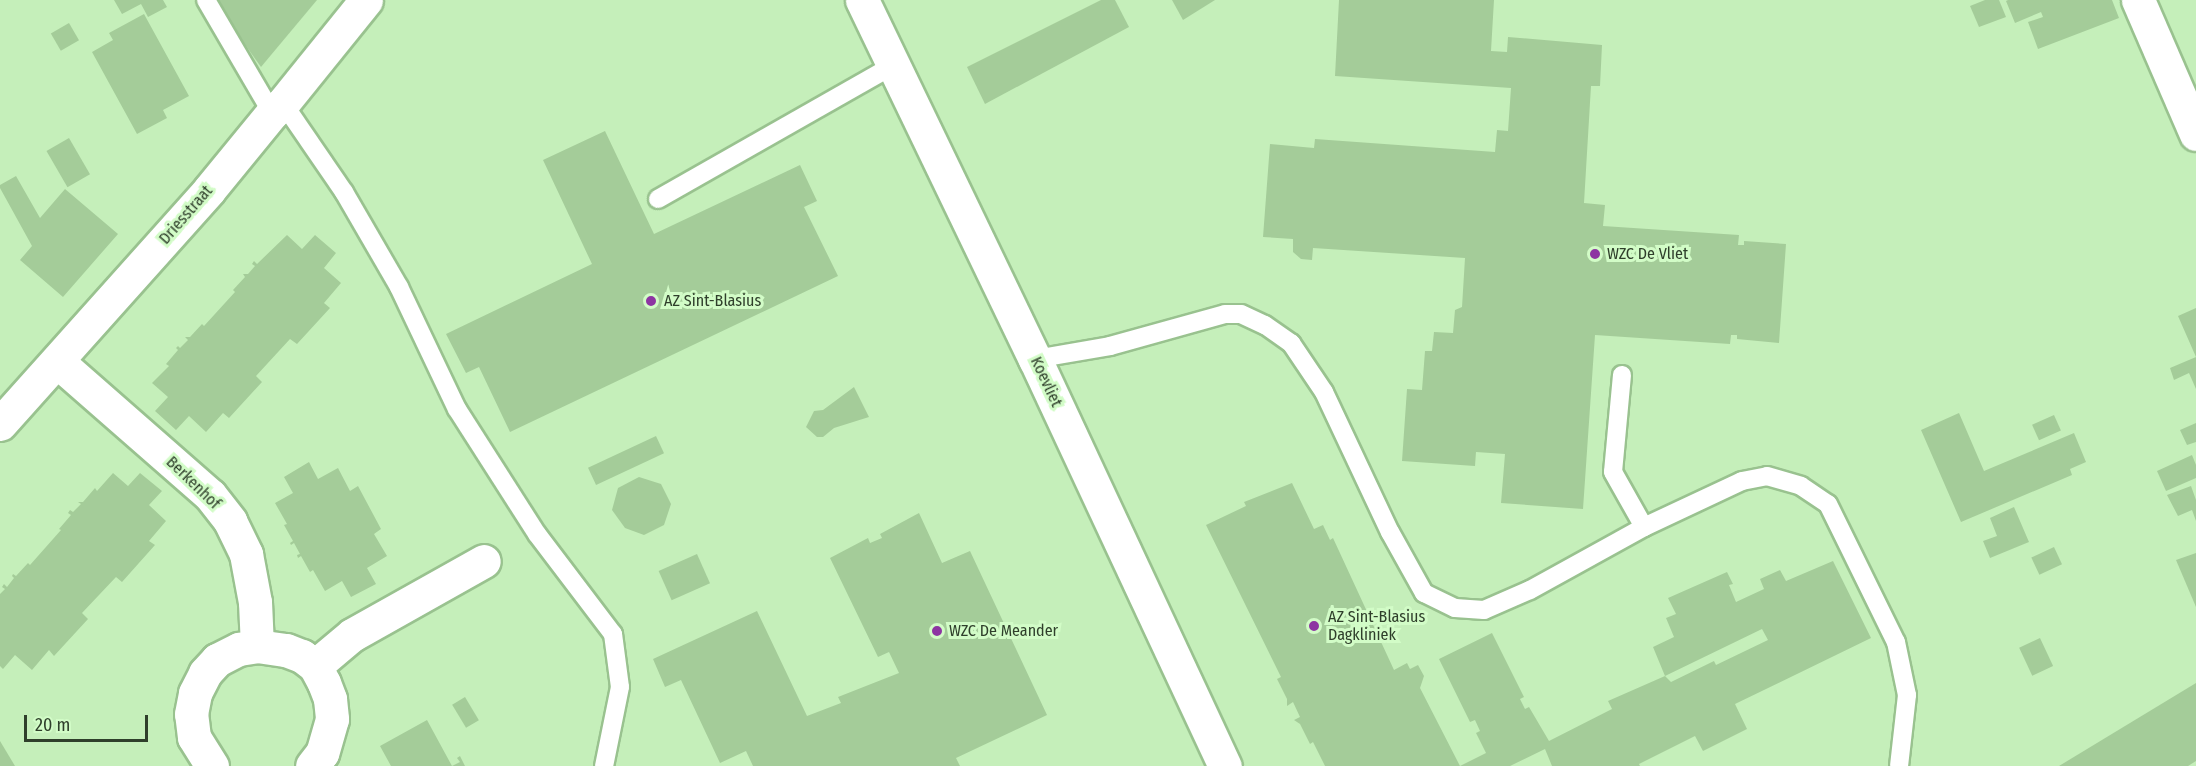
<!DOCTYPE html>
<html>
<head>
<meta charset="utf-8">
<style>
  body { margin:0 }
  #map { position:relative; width:2196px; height:766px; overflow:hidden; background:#c5efba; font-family:"Fira Sans Condensed",sans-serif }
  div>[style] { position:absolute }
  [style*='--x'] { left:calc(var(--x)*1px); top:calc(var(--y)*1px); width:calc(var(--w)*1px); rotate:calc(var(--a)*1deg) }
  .building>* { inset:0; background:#a4cc99; transform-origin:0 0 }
  .roads { filter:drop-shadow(2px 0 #99c28f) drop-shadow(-2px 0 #99c28f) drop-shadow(0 2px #99c28f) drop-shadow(0 -2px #99c28f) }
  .service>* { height:18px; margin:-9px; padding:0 9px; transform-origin:9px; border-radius:9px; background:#fff }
  .minor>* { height:33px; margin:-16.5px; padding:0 16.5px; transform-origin:16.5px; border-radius:16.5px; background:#fff }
  .dots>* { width:16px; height:16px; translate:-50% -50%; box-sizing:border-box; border:3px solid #d2fcc7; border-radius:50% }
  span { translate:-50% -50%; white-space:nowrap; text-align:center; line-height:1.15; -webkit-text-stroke:6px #d2fcc7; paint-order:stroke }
  .street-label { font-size:16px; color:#2f3f2b }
  .poi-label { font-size:16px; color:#2f3f2b }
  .left { translate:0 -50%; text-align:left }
  .scale { position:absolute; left:24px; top:715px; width:124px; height:27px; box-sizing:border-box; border:3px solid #2f3f2b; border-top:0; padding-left:8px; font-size:18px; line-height:21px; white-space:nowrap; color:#2f3f2b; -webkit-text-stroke:4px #d2fcc7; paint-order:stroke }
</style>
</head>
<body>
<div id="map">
  <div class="building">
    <i style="clip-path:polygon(114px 0,163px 0,167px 7px,148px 17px,141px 4px,122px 14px)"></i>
    <i style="clip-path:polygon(217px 0,317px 0,261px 67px,229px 22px)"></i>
    <i style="clip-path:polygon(1101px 0,1115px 0,1129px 27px,985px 104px,967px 67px)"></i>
    <i style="clip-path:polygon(1172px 0,1215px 0,1183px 20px)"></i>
    <i style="clip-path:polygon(1339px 0,1494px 0,1491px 51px,1507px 52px,1508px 37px,1602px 45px,1600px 86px,1591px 86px,1584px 203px,1605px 205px,1603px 226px,1739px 235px,1738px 245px,1744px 245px,1744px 241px,1786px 244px,1779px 343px,1737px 339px,1737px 335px,1731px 335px,1730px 344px,1595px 335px,1583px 509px,1501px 503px,1505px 454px,1476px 452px,1475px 466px,1402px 461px,1407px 389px,1422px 390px,1425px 351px,1432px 351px,1434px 332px,1453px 333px,1455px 310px,1462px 307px,1465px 258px,1313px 248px,1312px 260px,1301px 259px,1293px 252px,1293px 239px,1263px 237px,1270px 144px,1314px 148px,1315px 139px,1495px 152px,1497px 130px,1508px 131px,1511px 88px,1335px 76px)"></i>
    <i style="clip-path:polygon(1985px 0,1999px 0,2006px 17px,1979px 27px,1970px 6px)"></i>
    <i style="clip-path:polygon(2008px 0,2112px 0,2119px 18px,2038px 49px,2028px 22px,2043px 17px,2041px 12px,2015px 23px,2006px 1px)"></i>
    <i style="clip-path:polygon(144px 14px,189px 96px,163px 110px,167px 118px,137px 134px,92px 52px,113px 40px,109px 33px)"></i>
    <i style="left:69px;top:23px;width:20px;height:21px;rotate:60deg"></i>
    <i style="clip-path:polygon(605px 131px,654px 234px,800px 165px,817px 201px,804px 207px,838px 276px,510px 432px,479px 367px,466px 373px,446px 334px,592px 264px,543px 160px)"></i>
    <i style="left:69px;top:138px;width:42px;height:26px;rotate:60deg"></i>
    <i style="clip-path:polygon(16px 176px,40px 218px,65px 189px,118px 234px,63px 297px,20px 260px,32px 246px,0 188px,0 185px)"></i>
    <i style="clip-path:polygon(287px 235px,302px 249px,315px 235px,336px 253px,324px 268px,341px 283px,324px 303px,330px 308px,297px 344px,290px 339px,256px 376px,262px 382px,229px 418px,223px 413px,206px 432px,189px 416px,176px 430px,155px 411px,168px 397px,152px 383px,169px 366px,166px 364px,178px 350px,176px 348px,178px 346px,180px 348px,188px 340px,185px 337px,190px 337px,202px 324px,204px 326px,235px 292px,233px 290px,245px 277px,243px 274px,248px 274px,255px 266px,252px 264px,254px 261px,257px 264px)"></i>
    <i style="clip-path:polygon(2196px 308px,2196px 389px,2189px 373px,2174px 380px,2170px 368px,2196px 357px,2178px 316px)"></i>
    <i style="clip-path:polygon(854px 387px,869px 417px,834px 428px,823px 437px,817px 437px,806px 427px,814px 411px,823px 410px)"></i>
    <i style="clip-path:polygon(1959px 413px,1984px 471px,2074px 433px,2086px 462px,2070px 469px,2072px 475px,1961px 522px,1921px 430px)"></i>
    <i style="left:2054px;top:415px;width:17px;height:24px;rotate:66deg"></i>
    <i style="clip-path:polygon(2196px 423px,2196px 442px,2187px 445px,2180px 430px)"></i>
    <i style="left:656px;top:436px;width:19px;height:75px;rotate:65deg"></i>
    <i style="clip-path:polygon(2192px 455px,2196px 465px,2196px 478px,2166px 491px,2157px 471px)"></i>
    <i style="clip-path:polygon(309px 462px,318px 479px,338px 468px,350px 491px,358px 486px,381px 529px,374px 534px,387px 556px,367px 568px,376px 584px,351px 597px,342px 581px,325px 591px,313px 570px,310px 572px,301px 556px,298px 558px,297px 555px,300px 554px,294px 543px,291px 545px,290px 543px,293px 541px,284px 525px,287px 524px,275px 503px,293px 493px,284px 477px)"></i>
    <i style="clip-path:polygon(113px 473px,128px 486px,140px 473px,162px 491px,149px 505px,166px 521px,149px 541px,155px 545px,122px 582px,116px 577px,82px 613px,88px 619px,54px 656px,49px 650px,32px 670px,15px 655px,3px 669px,0 666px,0 594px,5px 589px,2px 587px,4px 584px,7px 587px,14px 578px,12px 576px,13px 574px,16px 576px,28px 563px,30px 565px,61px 530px,59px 529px,71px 515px,68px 513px,70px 510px,73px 512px,81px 504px,78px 502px,83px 502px,95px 488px,97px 491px)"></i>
    <i style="clip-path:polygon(639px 477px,661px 484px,671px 504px,664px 525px,644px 535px,625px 528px,612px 510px,618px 488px)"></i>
    <i style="clip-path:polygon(evenodd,1292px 483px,1314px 529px,1323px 525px,1330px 540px,1333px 538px,1394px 670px,1407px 663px,1410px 669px,1418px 665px,1424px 676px,1420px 688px,1460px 766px,1486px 753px,1476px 733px,1480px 731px,1475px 720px,1470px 722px,1439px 659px,1492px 633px,1524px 697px,1520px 699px,1525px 709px,1529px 707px,1549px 741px,1612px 709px,1608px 701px,1665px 676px,1653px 647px,1674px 637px,1666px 618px,1676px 614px,1668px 598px,1727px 572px,1733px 584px,1729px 585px,1736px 602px,1764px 589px,1760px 579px,1780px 570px,1786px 581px,1833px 561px,1871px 638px,1735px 704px,1747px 729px,1703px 751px,1695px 736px,1639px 764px,1640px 766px,1552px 766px,1545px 749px,1510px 766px,1325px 766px,1313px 742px,1310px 744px,1300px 724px,1294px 720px,1300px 717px,1293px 702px,1287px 706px,1287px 699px,1277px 679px,1281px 677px,1206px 525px,1246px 506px,1244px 502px,1292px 483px,1762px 629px,1768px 640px,1716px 665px,1714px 661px,1671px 682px,1665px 676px,1762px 629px)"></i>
    <i style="clip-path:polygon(2191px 486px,2196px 500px,2196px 521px,2192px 510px,2178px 516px,2167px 495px)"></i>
    <i style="clip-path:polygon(2014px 507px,2029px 542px,1990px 558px,1983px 541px,1997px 536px,1990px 518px)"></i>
    <i style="clip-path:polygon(919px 513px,942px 563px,970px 551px,1047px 715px,956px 758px,960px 766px,753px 766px,746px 751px,720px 763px,681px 680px,665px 687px,653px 659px,757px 611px,807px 716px,841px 703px,838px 697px,899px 673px,889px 652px,878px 657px,830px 558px,868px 538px,870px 543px,882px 538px,880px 534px)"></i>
    <i style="left:2054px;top:547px;width:19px;height:25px;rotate:65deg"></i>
    <i style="clip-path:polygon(2196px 553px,2196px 607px,2176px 560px)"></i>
    <i style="left:697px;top:554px;width:32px;height:42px;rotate:66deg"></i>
    <i style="left:2040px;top:638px;width:31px;height:23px;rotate:65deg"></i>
    <i style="clip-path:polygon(2196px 683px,2196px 761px,2188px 766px,2059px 766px)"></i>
    <i style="left:465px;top:697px;width:27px;height:15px;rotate:59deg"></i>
    <i style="clip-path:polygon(427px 720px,452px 766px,460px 762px,457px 758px,460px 756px,465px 766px,391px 766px,380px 746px)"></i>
    <i style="clip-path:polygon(0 741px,15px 766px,0 766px)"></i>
  </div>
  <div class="roads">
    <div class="service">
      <i style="--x:206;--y:0;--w:131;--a:59.7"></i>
      <i style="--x:283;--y:103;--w:108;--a:55.6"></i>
      <i style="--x:344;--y:192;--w:110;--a:59.9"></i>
      <i style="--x:399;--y:287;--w:135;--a:64.6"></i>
      <i style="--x:457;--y:409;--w:148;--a:57.4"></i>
      <i style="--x:537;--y:534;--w:126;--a:52.8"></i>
      <i style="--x:613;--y:634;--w:53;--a:82.5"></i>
      <i style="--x:620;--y:687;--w:81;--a:101.4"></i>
      <i style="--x:658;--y:199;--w:271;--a:-29.6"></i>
      <i style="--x:1035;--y:359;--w:76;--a:-9.8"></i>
      <i style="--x:1110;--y:346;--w:119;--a:-15.5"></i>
      <i style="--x:1225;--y:314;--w:16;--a:0"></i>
      <i style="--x:1241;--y:314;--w:26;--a:25"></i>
      <i style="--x:1265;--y:325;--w:32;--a:35"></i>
      <i style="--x:1291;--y:343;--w:59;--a:56"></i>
      <i style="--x:1324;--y:392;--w:155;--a:64.8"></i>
      <i style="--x:1390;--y:532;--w:70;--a:60.9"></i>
      <i style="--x:1424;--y:593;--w:34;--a:26"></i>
      <i style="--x:1455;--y:608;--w:29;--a:4"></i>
      <i style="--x:1484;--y:610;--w:50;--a:-23.5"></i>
      <i style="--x:1530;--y:590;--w:130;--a:-28.9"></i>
      <i style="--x:1644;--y:527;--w:108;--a:-25.1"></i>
      <i style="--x:1742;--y:481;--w:25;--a:-11"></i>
      <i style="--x:1767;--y:476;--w:35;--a:16"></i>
      <i style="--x:1801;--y:486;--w:32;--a:34"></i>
      <i style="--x:1828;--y:504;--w:154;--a:63.8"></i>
      <i style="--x:1896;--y:642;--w:54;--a:78.3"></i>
      <i style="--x:1907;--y:695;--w:71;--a:96.4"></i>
      <i style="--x:1622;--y:375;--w:97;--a:95.3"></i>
      <i style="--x:1613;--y:472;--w:63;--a:60.6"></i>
    </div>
    <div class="minor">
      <i style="--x:862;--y:0;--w:399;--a:64.3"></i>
      <i style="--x:1035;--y:359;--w:449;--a:65"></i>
      <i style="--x:2138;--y:0;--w:146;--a:66.6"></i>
      <i style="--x:58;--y:362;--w:202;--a:41.2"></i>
      <i style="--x:210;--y:495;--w:33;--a:52"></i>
      <i style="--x:230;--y:521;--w:37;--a:64"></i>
      <i style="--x:246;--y:554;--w:49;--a:79.4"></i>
      <i style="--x:255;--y:602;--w:44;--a:87.4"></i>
      <i style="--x:0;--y:424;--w:314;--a:-48.2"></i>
      <i style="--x:209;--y:190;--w:99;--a:-50.7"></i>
      <i style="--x:272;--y:113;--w:15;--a:-42"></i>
      <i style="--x:283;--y:103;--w:132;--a:-51.1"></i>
      <i style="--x:315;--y:666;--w:48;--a:-40"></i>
      <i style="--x:352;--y:635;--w:151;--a:-29.3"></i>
      <i style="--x:212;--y:766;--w:34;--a:-122"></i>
      <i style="--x:194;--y:737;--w:23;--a:-97"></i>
      <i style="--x:191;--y:714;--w:21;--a:-79"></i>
      <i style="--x:195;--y:693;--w:22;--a:-63"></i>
      <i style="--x:205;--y:673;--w:18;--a:-47"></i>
      <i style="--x:217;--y:660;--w:25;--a:-27"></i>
      <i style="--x:239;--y:649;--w:18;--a:-9"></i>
      <i style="--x:257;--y:646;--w:29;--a:8"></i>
      <i style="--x:286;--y:650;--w:17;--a:21"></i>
      <i style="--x:302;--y:656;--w:16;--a:38"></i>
      <i style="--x:315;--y:666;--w:19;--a:62"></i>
      <i style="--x:324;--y:683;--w:17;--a:69"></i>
      <i style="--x:330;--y:699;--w:20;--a:84"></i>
      <i style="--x:332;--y:719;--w:35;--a:106"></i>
      <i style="--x:322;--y:753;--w:16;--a:128"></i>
    </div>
  </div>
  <div class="dots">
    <i style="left:1595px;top:254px;background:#8d35a2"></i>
    <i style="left:651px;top:301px;background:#8d35a2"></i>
    <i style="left:1314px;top:626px;background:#8d35a2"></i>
    <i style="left:937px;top:631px;background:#8d35a2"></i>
  </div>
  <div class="street-label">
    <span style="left:186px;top:215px;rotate:-49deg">Driesstraat</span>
    <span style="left:1046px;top:382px;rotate:65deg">Koevliet</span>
    <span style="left:193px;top:483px;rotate:44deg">Berkenhof</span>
  </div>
  <div class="poi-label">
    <span class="left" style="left:1607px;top:254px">WZC De Vliet</span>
    <span class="left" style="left:664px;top:301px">AZ Sint-Blasius</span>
    <span class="left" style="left:1328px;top:626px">AZ Sint-Blasius<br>Dagkliniek</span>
    <span class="left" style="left:949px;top:631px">WZC De Meander</span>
  </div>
  <div class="scale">20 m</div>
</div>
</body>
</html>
